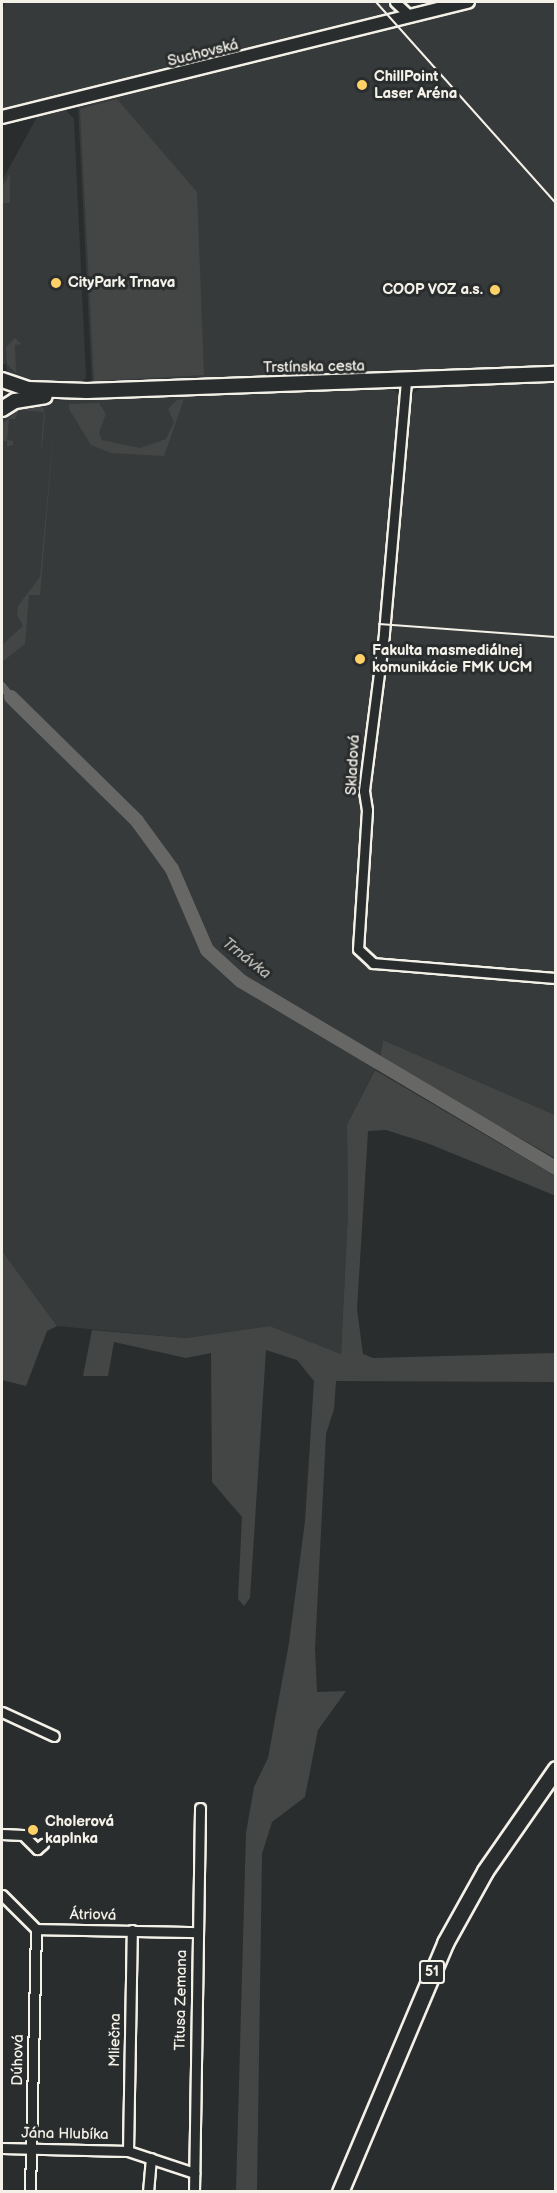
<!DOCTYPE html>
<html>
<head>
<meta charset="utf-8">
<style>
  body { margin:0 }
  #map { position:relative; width:557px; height:2193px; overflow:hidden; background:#2a2d2e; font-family:"Balsamiq Sans",sans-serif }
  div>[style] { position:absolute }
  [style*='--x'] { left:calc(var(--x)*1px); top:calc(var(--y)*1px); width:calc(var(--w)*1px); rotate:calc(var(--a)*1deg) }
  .built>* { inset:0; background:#373a3a }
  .green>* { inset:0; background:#444645 }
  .canal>* { height:8px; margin:-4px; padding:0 4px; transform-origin:4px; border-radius:4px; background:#676866 }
  .river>* { height:14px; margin:-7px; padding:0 7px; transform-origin:7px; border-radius:7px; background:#676866 }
  .roads { filter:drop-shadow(2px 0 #f4f1e8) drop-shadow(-2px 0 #f4f1e8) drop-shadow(0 2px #f4f1e8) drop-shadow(0 -2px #f4f1e8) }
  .minor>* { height:9px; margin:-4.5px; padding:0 4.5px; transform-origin:4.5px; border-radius:4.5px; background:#2a2d2e }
  .tertiary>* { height:12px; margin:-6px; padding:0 6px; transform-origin:6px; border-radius:6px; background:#2a2d2e }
  .secondary>* { height:14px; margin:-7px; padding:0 7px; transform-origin:7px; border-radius:7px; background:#2a2d2e }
  .primary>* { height:15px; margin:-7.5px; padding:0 7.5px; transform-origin:7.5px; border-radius:7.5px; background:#2a2d2e }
  .rail>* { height:2px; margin:-1px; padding:0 1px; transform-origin:1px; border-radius:1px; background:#f4f1e8 }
  .dots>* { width:16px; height:16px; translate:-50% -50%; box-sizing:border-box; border:3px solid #2a2d2e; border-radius:50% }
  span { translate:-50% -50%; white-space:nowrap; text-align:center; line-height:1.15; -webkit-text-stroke:6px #2a2d2e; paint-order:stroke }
  .shield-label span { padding:2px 4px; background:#2a2d2e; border:2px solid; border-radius:4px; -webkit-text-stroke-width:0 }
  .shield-label { font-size:14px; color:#f4f1e8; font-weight:700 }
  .street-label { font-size:15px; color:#f4f1e8 }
  .poi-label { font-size:15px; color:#f4f1e8; font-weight:700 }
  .left { translate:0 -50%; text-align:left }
  .right { translate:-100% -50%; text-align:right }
  .water-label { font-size:16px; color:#b5b3ae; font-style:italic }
  .frame { position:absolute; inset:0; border:3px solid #f4f1e8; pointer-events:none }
</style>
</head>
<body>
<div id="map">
  <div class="built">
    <i style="clip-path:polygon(6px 2px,408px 2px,412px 6px,435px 2px,555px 2px,555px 365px,92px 382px,78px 108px,74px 93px,2px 110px,2px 10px)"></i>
    <i style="clip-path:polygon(65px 109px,74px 119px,86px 378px,78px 385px,26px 387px,8px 375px,6px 364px,2px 364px,2px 181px,38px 115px)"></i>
    <i style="clip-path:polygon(555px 378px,555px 1115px,383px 1040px,380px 1059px,347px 1126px,348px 1211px,341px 1354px,270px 1326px,186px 1338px,57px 1326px,2px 1251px,2px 415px,21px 402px,35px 401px,211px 396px,239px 390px,390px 384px,399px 396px,411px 396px,423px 385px)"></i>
  </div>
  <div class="green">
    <i style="clip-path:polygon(117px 99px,197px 192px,204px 375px,94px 381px,80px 109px)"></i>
    <i style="clip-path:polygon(10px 174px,10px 203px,2px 203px,2px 187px)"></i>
    <i style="clip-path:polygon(15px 338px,21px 344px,15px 345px,16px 373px,7px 364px,6px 347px)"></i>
    <i style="clip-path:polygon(115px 395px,160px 395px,161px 396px,113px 400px)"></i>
    <i style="clip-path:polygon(184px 399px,164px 456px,111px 453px,91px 445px,69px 409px,69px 404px,99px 403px,106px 414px,99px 432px,102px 440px,140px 448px,166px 439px,174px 422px,168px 409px,177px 400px)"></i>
    <i style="clip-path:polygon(40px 404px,44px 409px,45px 415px,42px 447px,35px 447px,41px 447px,44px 412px,19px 410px,15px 419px,9px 419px,7px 440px,13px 441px,13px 445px,7px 447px,7px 441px,2px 441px,2px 424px,24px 406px)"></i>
    <i style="clip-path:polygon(56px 405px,40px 595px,29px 595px,25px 644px,2px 662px,2px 645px,23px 626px,17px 615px,18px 606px,40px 577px)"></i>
    <i style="clip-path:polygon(383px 1040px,555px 1115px,555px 1158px,380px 1059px)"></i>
    <i style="clip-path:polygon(375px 1070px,555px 1176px,556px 1196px,427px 1143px,386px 1130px,368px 1131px,357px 1309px,363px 1354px,373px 1358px,555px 1353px,555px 1382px,336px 1381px,334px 1409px,326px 1434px,315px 1649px,317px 1692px,346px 1691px,318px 1730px,305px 1797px,272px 1822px,262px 1854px,257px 2191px,236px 2191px,246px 1833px,254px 1787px,268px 1758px,289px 1643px,305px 1521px,314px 1381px,297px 1360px,266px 1350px,250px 1598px,244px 1606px,238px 1599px,242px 1517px,212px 1482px,211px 1353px,186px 1358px,114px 1342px,108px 1376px,83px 1376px,92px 1330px,186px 1338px,270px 1326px,341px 1354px,348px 1211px,347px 1125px)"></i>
    <i style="clip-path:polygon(2px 1251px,57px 1326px,47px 1331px,26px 1386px,2px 1380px)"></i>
  </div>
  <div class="canal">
    <i style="--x:2;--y:686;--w:14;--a:51"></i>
  </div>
  <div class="river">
    <i style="--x:11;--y:697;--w:177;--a:44.5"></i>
    <i style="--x:137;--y:821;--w:59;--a:53.9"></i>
    <i style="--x:172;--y:869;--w:88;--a:66.6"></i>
    <i style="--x:207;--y:950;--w:46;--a:42.4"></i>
    <i style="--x:241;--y:981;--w:366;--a:30.7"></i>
  </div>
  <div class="roads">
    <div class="minor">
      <i style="--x:395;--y:2;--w:21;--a:43"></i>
      <i style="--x:406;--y:381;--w:254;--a:95"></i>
      <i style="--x:384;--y:634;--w:158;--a:97.3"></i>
      <i style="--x:364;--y:791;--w:19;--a:81"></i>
      <i style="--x:367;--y:810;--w:139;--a:93.7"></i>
      <i style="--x:358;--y:949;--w:21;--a:43"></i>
      <i style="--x:373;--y:963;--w:184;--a:4.7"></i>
      <i style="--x:2;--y:1712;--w:57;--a:24.8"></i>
      <i style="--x:2;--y:1834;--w:21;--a:3"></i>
      <i style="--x:23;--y:1835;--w:20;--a:45"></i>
      <i style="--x:37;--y:1849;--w:8;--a:-40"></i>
      <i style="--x:2;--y:1895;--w:48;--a:45"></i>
      <i style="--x:36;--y:1929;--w:161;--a:1.1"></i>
      <i style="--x:2;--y:2148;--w:126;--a:1.4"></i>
      <i style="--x:128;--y:2151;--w:70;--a:18.4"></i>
      <i style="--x:128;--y:2151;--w:221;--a:-89"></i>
      <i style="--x:30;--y:2192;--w:263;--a:-88.7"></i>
      <i style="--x:148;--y:2192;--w:34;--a:-85"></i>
      <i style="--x:194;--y:2192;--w:384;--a:-89.1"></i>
    </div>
    <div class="tertiary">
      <i style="--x:2;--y:117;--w:480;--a:-13.9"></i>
    </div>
    <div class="secondary">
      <i style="--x:2;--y:380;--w:28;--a:19"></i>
      <i style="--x:28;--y:389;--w:59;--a:1.9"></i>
      <i style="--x:87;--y:391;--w:469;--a:-2.1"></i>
      <i style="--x:2;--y:409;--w:15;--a:-32"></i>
      <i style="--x:15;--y:401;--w:30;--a:-9"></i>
    </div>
    <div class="primary">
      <i style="--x:340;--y:2192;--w:270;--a:-67.1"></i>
      <i style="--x:445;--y:1943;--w:82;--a:-60.9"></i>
      <i style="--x:485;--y:1871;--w:124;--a:-55.2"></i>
    </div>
  </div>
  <div class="rail">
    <i style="--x:376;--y:2;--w:270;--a:48.2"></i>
    <i style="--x:379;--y:624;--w:177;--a:4.2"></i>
  </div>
  <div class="dots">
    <i style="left:362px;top:85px;background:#ffd166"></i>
    <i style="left:56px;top:283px;background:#ffd166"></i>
    <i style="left:495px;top:290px;background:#ffd166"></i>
    <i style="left:360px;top:659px;background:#ffd166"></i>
    <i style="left:33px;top:1830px;background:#ffd166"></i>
  </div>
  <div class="shield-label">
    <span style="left:432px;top:1972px">51</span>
  </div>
  <div class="street-label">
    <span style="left:203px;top:53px;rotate:-14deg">Suchovská</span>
    <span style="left:314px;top:367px;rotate:-1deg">Trstínska cesta</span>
    <span style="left:353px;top:765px;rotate:-87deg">Skladová</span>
    <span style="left:93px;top:1915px;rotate:1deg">Átriová</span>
    <span style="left:181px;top:2000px;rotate:-89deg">Titusa Zemana</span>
    <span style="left:115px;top:2040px;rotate:-89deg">Mliečna</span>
    <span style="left:18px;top:2060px;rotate:-89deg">Dúhová</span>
    <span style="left:65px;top:2134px;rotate:1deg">Jána Hlubíka</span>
  </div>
  <div class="poi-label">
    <span class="left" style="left:374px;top:85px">ChillPoint<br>Laser Aréna</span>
    <span class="left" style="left:68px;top:283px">CityPark Trnava</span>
    <span class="right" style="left:483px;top:290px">COOP VOZ a.s.</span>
    <span class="left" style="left:372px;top:659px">Fakulta masmediálnej<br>komunikácie FMK UCM</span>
    <span class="left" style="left:45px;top:1830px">Cholerová<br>kaplnka</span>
  </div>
  <div class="water-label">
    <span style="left:246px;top:959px;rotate:38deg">Trnávka</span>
  </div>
  <div class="frame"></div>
</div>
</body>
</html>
